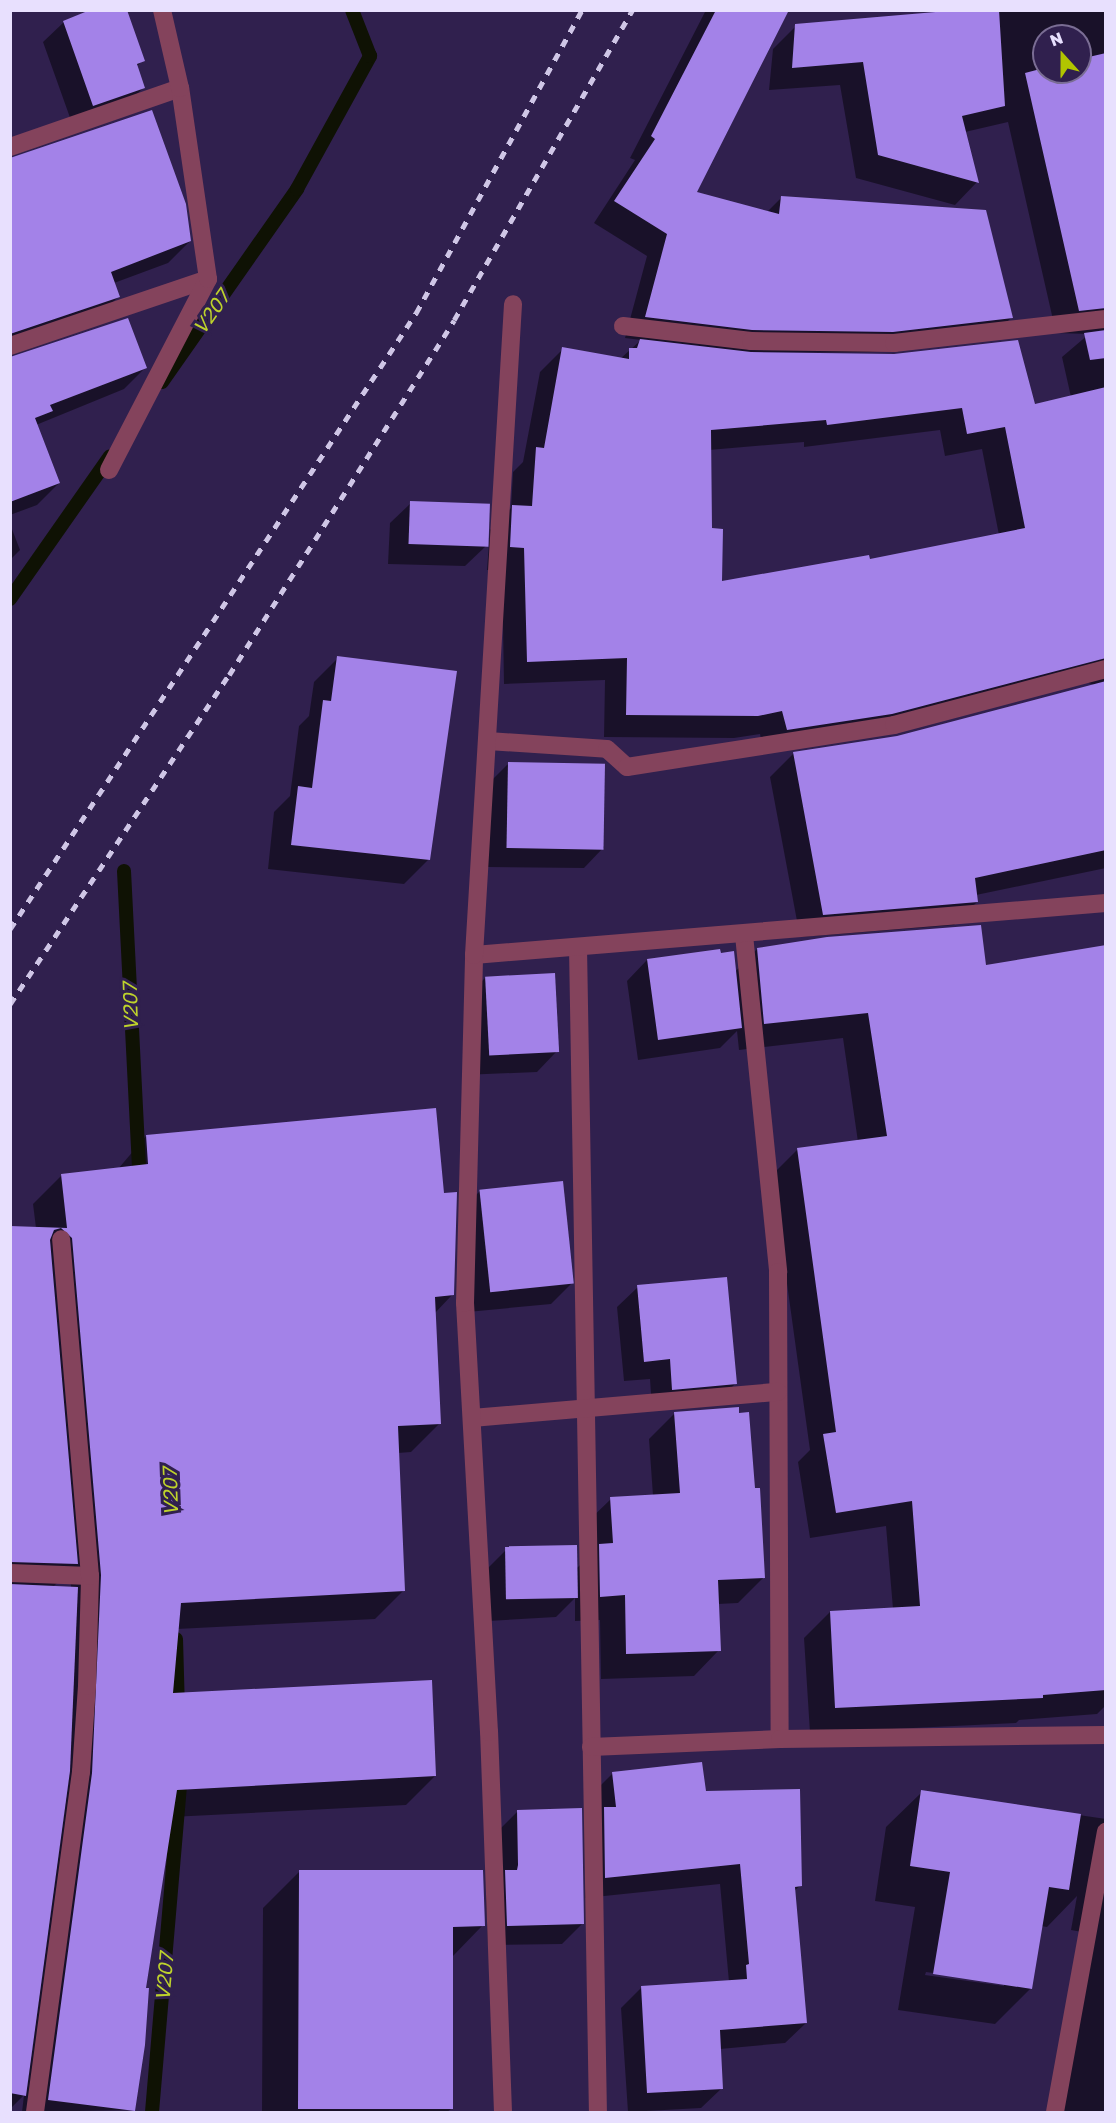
<!DOCTYPE html>
<html>
<head>
<meta charset="utf-8">
<style>
  body { margin:0 }
  #map { position:relative; width:1116px; height:2123px; overflow:hidden; background:#30204e; font-family:"Golos Text",sans-serif }
  div>[style] { position:absolute }
  [style*='--x'] { left:calc(var(--x)*1px); top:calc(var(--y)*1px); width:calc(var(--w)*1px); rotate:calc(var(--a)*1deg) }
  .shadow>* { inset:0; background:#0007 }
  .stream>* { height:14px; margin:-7px; padding:0 7px; transform-origin:7px; border-radius:7px; background:#0f1204 }
  .building>* { inset:0; background:#a382e8; transform-origin:0 0 }
  .service>* { height:18px; margin:-9px; padding:0 9px; transform-origin:9px; border-radius:9px; background:#84435c }
  .minor>* { height:18px; margin:-9px; padding:0 9px; transform-origin:9px; border-radius:9px; background:#84435c }
  .tertiary>* { height:18px; margin:-9px; padding:0 9px; transform-origin:9px; border-radius:9px; background:#84435c }
  .rail>* { height:4.5px; margin-top:-2.25px; transform-origin:0; background:repeating-linear-gradient(90deg,#cfc6e6 0 8px,transparent 0 16px) }
  span { translate:-50% -50%; white-space:nowrap; text-align:center; line-height:1.15; -webkit-text-stroke:6px #30204e; paint-order:stroke }
  .water-label { font-size:20px; color:#bed22c; font-style:italic }
  .frame { position:absolute; inset:0; border:12px solid #e8e0fe; pointer-events:none }
  .north { position:absolute; left:1032px; top:24px; width:60px; height:60px; box-sizing:border-box; background:#30204e; border:2px solid #7a6d94; border-radius:50%; rotate:339deg; font-size:16px; font-weight:700; line-height:24px; text-align:center; color:#e8e0fe }
  .north::after { content:''; display:block; margin:auto; width:21px; height:27px; background:#b1c500; clip-path:polygon(50% 0,100% 100%,50% 72%,0 100%) }
</style>
</head>
<body>
<div id="map">
  <div class="shadow">
    <i style="clip-path:polygon(evenodd,706px 10px,787px 10px,695px 193px,767px 212px,781px 198px,1011px 318px,990px 339px,871px 352px,743px 353px,1033px 406px,1071px 397px,1062px 357px,1089px 334px,1056px 333px,1008px 122px,965px 132px,977px 182px,955px 205px,856px 178px,840px 85px,769px 90px,773px 49px,796px 26px,977px 10px,1106px 10px,1106px 868px,976px 895px,977px 902px,954px 925px,800px 937px,770px 777px,793px 754px,897px 737px,1095px 685px,1079px 680px,764px 753px,760px 734px,734px 738px,604px 737px,605px 680px,504px 684px,502px 570px,487px 570px,490px 530px,511px 508px,513px 472px,523px 462px,540px 372px,563px 349px,620px 359px,641px 340px,625px 338px,647px 256px,594px 223px,635px 160px,630px 158px,706px 10px,1044px 36px,1080px 36px,1080px 72px,1044px 72px,1044px 36px,706px 10px,940px 430px,945px 456px,982px 449px,999px 535px,869px 561px,721px 582px,711px 530px,709px 450px,804px 442px,804px 447px,940px 430px)"></i>
    <i style="clip-path:polygon(64px 22px,143px 60px,136px 67px,143px 88px,123px 108px,73px 126px,43px 42px)"></i>
    <i style="clip-path:polygon(10px 159px,190px 241px,168px 263px,114px 283px,119px 296px,97px 318px,10px 347px)"></i>
    <i style="clip-path:polygon(10px 358px,146px 367px,124px 389px,36px 425px,59px 483px,37px 505px,10px 515px)"></i>
    <i style="clip-path:polygon(411px 503px,486px 546px,465px 566px,388px 564px,390px 523px)"></i>
    <i style="clip-path:polygon(10px 524px,20px 550px,10px 560px)"></i>
    <i style="clip-path:polygon(338px 658px,455px 672px,429px 859px,404px 884px,268px 869px,274px 812px,290px 796px,299px 726px,309px 716px,314px 682px)"></i>
    <i style="clip-path:polygon(509px 763px,604px 847px,584px 868px,488px 867px,488px 784px)"></i>
    <i style="clip-path:polygon(1106px 947px,1106px 1705px,1097px 1714px,1019px 1720px,1016px 1723px,810px 1733px,804px 1638px,830px 1612px,893px 1609px,886px 1526px,810px 1538px,798px 1462px,810px 1450px,772px 1175px,797px 1150px,858px 1142px,843px 1038px,739px 1050px,737px 1031px,720px 1048px,638px 1060px,627px 981px,647px 960px,735px 972px,757px 949px,984px 966px)"></i>
    <i style="clip-path:polygon(485px 978px,557px 1051px,537px 1072px,463px 1075px,465px 998px)"></i>
    <i style="clip-path:polygon(evenodd,146px 1136px,452px 1295px,435px 1313px,440px 1423px,411px 1452px,398px 1453px,404px 1590px,375px 1619px,177px 1629px,171px 1695px,435px 1776px,406px 1805px,171px 1817px,144px 1989px,134px 2110px,22px 2112px,24px 2095px,10px 2109px,10px 1228px,36px 1228px,33px 1204px,62px 1175px,118px 1169px,146px 1136px,70px 1570px,71px 1588px,53px 1587px,70px 1570px)"></i>
    <i style="clip-path:polygon(480px 1191px,571px 1284px,551px 1304px,457px 1313px,459px 1212px)"></i>
    <i style="clip-path:polygon(638px 1287px,735px 1384px,715px 1404px,652px 1409px,650px 1379px,624px 1381px,617px 1307px)"></i>
    <i style="clip-path:polygon(674px 1414px,764px 1577px,738px 1603px,718px 1604px,719px 1650px,694px 1676px,601px 1679px,600px 1620px,575px 1621px,575px 1598px,556px 1617px,488px 1621px,486px 1570px,506px 1550px,576px 1569px,587px 1558px,585px 1524px,611px 1499px,653px 1496px,649px 1439px)"></i>
    <i style="clip-path:polygon(612px 1774px,705px 1793px,800px 1886px,794px 1891px,806px 2023px,785px 2043px,720px 2049px,722px 2088px,701px 2108px,628px 2112px,621px 2008px,642px 1987px,729px 1982px,720px 1884px,585px 1898px,592px 1794px)"></i>
    <i style="clip-path:polygon(evenodd,922px 1792px,1106px 1819px,1106px 2112px,1059px 2112px,1093px 1934px,1071px 1930px,1077px 1896px,1047px 1927px,1041px 1926px,1031px 1988px,995px 2024px,898px 2010px,915px 1907px,875px 1901px,886px 1827px,922px 1792px,926px 1972px,1004px 1983px,1004px 1986px,925px 1975px,926px 1972px)"></i>
    <i style="clip-path:polygon(518px 1811px,582px 1924px,562px 1944px,488px 1945px,486px 1892px,498px 1879px,497px 1832px)"></i>
    <i style="clip-path:polygon(299px 1872px,483px 1925px,452px 1957px,451px 2109px,447px 2112px,262px 2112px,263px 1908px)"></i>
  </div>
  <div class="stream">
    <i style="--x:162;--y:382;--w:236;--a:-55"></i>
    <i style="--x:297;--y:189;--w:152;--a:-61.2"></i>
    <i style="--x:370;--y:56;--w:49;--a:-111.4"></i>
    <i style="--x:10;--y:599;--w:174;--a:-55"></i>
    <i style="--x:124;--y:871;--w:313;--a:87.1"></i>
    <i style="--x:176;--y:1639;--w:71;--a:88.4"></i>
    <i style="--x:152;--y:2112;--w:342;--a:-85.1"></i>
  </div>
  <div class="building">
    <i style="clip-path:polygon(90px 10px,127px 10px,145px 61px,137px 64px,145px 88px,93px 106px,63px 21px)"></i>
    <i style="clip-path:polygon(716px 10px,789px 10px,697px 192px,779px 214px,781px 196px,986px 210px,1013px 318px,893px 332px,752px 330px,645px 317px,667px 234px,614px 201px,655px 139px,651px 136px)"></i>
    <i style="clip-path:polygon(959px 10px,999px 10px,1005px 106px,962px 116px,979px 183px,878px 155px,863px 62px,792px 68px,795px 24px)"></i>
    <i style="clip-path:polygon(1106px 53px,1106px 308px,1079px 311px,1025px 73px,1044px 68px,1044px 72px,1080px 72px,1080px 59px)"></i>
    <i style="clip-path:polygon(152px 110px,186px 204px,191px 241px,111px 272px,120px 297px,10px 334px,10px 158px)"></i>
    <i style="clip-path:polygon(128px 318px,147px 368px,50px 405px,53px 411px,35px 418px,60px 483px,10px 502px,10px 357px)"></i>
    <i style="clip-path:polygon(1106px 330px,1106px 358px,1090px 360px,1084px 333px)"></i>
    <i style="clip-path:polygon(evenodd,640px 339px,751px 352px,894px 354px,1018px 340px,1035px 404px,1106px 387px,1106px 658px,892px 714px,787px 730px,782px 711px,758px 716px,626px 715px,627px 658px,527px 662px,524px 548px,510px 547px,512px 505px,532px 506px,536px 447px,544px 448px,562px 347px,629px 359px,629px 348px,637px 348px,640px 339px,962px 408px,967px 434px,1005px 427px,1025px 528px,870px 559px,869px 555px,722px 581px,723px 529px,712px 528px,711px 430px,826px 420px,827px 425px,962px 408px)"></i>
    <i style="left:410px;top:501px;width:80px;height:43px;rotate:2deg"></i>
    <i style="clip-path:polygon(337px 656px,457px 671px,430px 860px,291px 845px,298px 786px,312px 788px,323px 700px,331px 701px)"></i>
    <i style="clip-path:polygon(1106px 681px,1106px 850px,975px 878px,978px 902px,823px 915px,793px 752px,897px 736px)"></i>
    <i style="left:508px;top:762px;width:97px;height:86px;rotate:1deg"></i>
    <i style="clip-path:polygon(981px 925px,986px 965px,1106px 945px,1106px 1690px,1043px 1695px,1043px 1698px,835px 1708px,830px 1611px,920px 1606px,912px 1501px,836px 1513px,823px 1434px,836px 1432px,797px 1148px,887px 1136px,868px 1013px,764px 1024px,757px 948px,827px 937px)"></i>
    <i style="clip-path:polygon(720px 949px,721px 953px,734px 951px,742px 1028px,658px 1040px,647px 959px)"></i>
    <i style="left:555px;top:973px;width:79px;height:70px;rotate:87deg"></i>
    <i style="clip-path:polygon(436px 1108px,444px 1193px,457px 1192px,454px 1295px,435px 1297px,441px 1424px,398px 1426px,405px 1591px,181px 1603px,173px 1693px,432px 1680px,436px 1776px,177px 1790px,146px 1988px,149px 1988px,145px 2045px,135px 2111px,48px 2100px,92px 1773px,101px 1575px,72px 1238px,61px 1228px,54px 1230px,50px 1240px,78px 1564px,10px 1562px,10px 1226px,67px 1228px,61px 1174px,148px 1164px,146px 1135px)"></i>
    <i style="left:563px;top:1181px;width:103px;height:84px;rotate:84deg"></i>
    <i style="clip-path:polygon(727px 1277px,737px 1384px,672px 1390px,670px 1359px,644px 1362px,637px 1285px)"></i>
    <i style="clip-path:polygon(739px 1407px,739px 1413px,749px 1412px,755px 1488px,760px 1488px,765px 1578px,718px 1580px,721px 1651px,626px 1654px,625px 1595px,600px 1597px,599px 1544px,613px 1543px,610px 1497px,680px 1493px,674px 1412px)"></i>
    <i style="left:577px;top:1545px;width:53px;height:72px;rotate:89deg"></i>
    <i style="clip-path:polygon(10px 1584px,78px 1587px,70px 1771px,26px 2096px,10px 2093px)"></i>
    <i style="clip-path:polygon(702px 1762px,706px 1791px,800px 1789px,802px 1886px,795px 1887px,807px 2023px,720px 2030px,723px 2089px,647px 2093px,641px 1986px,747px 1979px,746px 1965px,749px 1964px,740px 1864px,605px 1878px,604px 1807px,616px 1807px,612px 1772px)"></i>
    <i style="clip-path:polygon(921px 1790px,1081px 1814px,1069px 1890px,1049px 1887px,1032px 1989px,933px 1974px,950px 1872px,910px 1866px)"></i>
    <i style="clip-path:polygon(582px 1808px,584px 1924px,507px 1926px,505px 1870px,517px 1870px,518px 1865px,517px 1810px)"></i>
    <i style="clip-path:polygon(299px 1870px,483px 1870px,485px 1926px,453px 1927px,453px 2109px,298px 2109px)"></i>
  </div>
  <div class="service">
    <i style="--x:10;--y:1573;--w:80;--a:2.1"></i>
    <i style="--x:35;--y:2112;--w:343;--a:-82.3"></i>
    <i style="--x:81;--y:1772;--w:86;--a:-86"></i>
    <i style="--x:87;--y:1686;--w:110;--a:-88.4"></i>
    <i style="--x:90;--y:1576;--w:338;--a:-94.9"></i>
  </div>
  <div class="minor">
    <i style="--x:10;--y:147;--w:180;--a:-19.1"></i>
    <i style="--x:623;--y:326;--w:129;--a:6.7"></i>
    <i style="--x:751;--y:341;--w:143;--a:0.8"></i>
    <i style="--x:894;--y:343;--w:213;--a:-6.5"></i>
    <i style="--x:10;--y:346;--w:209;--a:-18.7"></i>
    <i style="--x:109;--y:470;--w:215;--a:-62.6"></i>
    <i style="--x:208;--y:279;--w:193;--a:-98.3"></i>
    <i style="--x:180;--y:88;--w:80;--a:-103"></i>
    <i style="--x:488;--y:741;--w:119;--a:3.8"></i>
    <i style="--x:607;--y:749;--w:27;--a:42"></i>
    <i style="--x:627;--y:767;--w:270;--a:-8.9"></i>
    <i style="--x:894;--y:725;--w:219;--a:-14.8"></i>
    <i style="--x:744;--y:935;--w:339;--a:84.2"></i>
    <i style="--x:778;--y:1272;--w:467;--a:89.8"></i>
    <i style="--x:578;--y:947;--w:1165;--a:89.02"></i>
    <i style="--x:474;--y:955;--w:634;--a:-4.7"></i>
    <i style="--x:472;--y:1418;--w:307;--a:-4.9"></i>
    <i style="--x:591;--y:1747;--w:189;--a:-2.4"></i>
    <i style="--x:780;--y:1739;--w:326;--a:-0.7"></i>
    <i style="--x:503;--y:2112;--w:380;--a:-92.1"></i>
    <i style="--x:489;--y:1732;--w:430;--a:-93.2"></i>
    <i style="--x:465;--y:1303;--w:348;--a:-88.5"></i>
    <i style="--x:474;--y:955;--w:652;--a:-86.57"></i>
  </div>
  <div class="tertiary">
    <i style="--x:1055;--y:2112;--w:285;--a:-79.7"></i>
  </div>
  <div class="rail">
    <i style="--x:10;--y:929;--w:738;--a:-56.61"></i>
    <i style="--x:416;--y:313;--w:345;--a:-61.3"></i>
    <i style="--x:10;--y:1004;--w:395;--a:-56.4"></i>
    <i style="--x:229;--y:675;--w:420;--a:-57.6"></i>
    <i style="--x:454;--y:320;--w:357;--a:-60.1"></i>
  </div>
  <div class="water-label">
    <span style="left:211px;top:312px;rotate:-55deg">V207</span>
    <span style="left:130px;top:1007px;rotate:-92deg">V207</span>
    <span style="left:170px;top:1492px;rotate:-92deg">V207</span>
    <span style="left:164px;top:1977px;rotate:-85deg">V207</span>
  </div>
  <div class="frame"></div>
  <div class="north">N</div>
</div>
</body>
</html>
